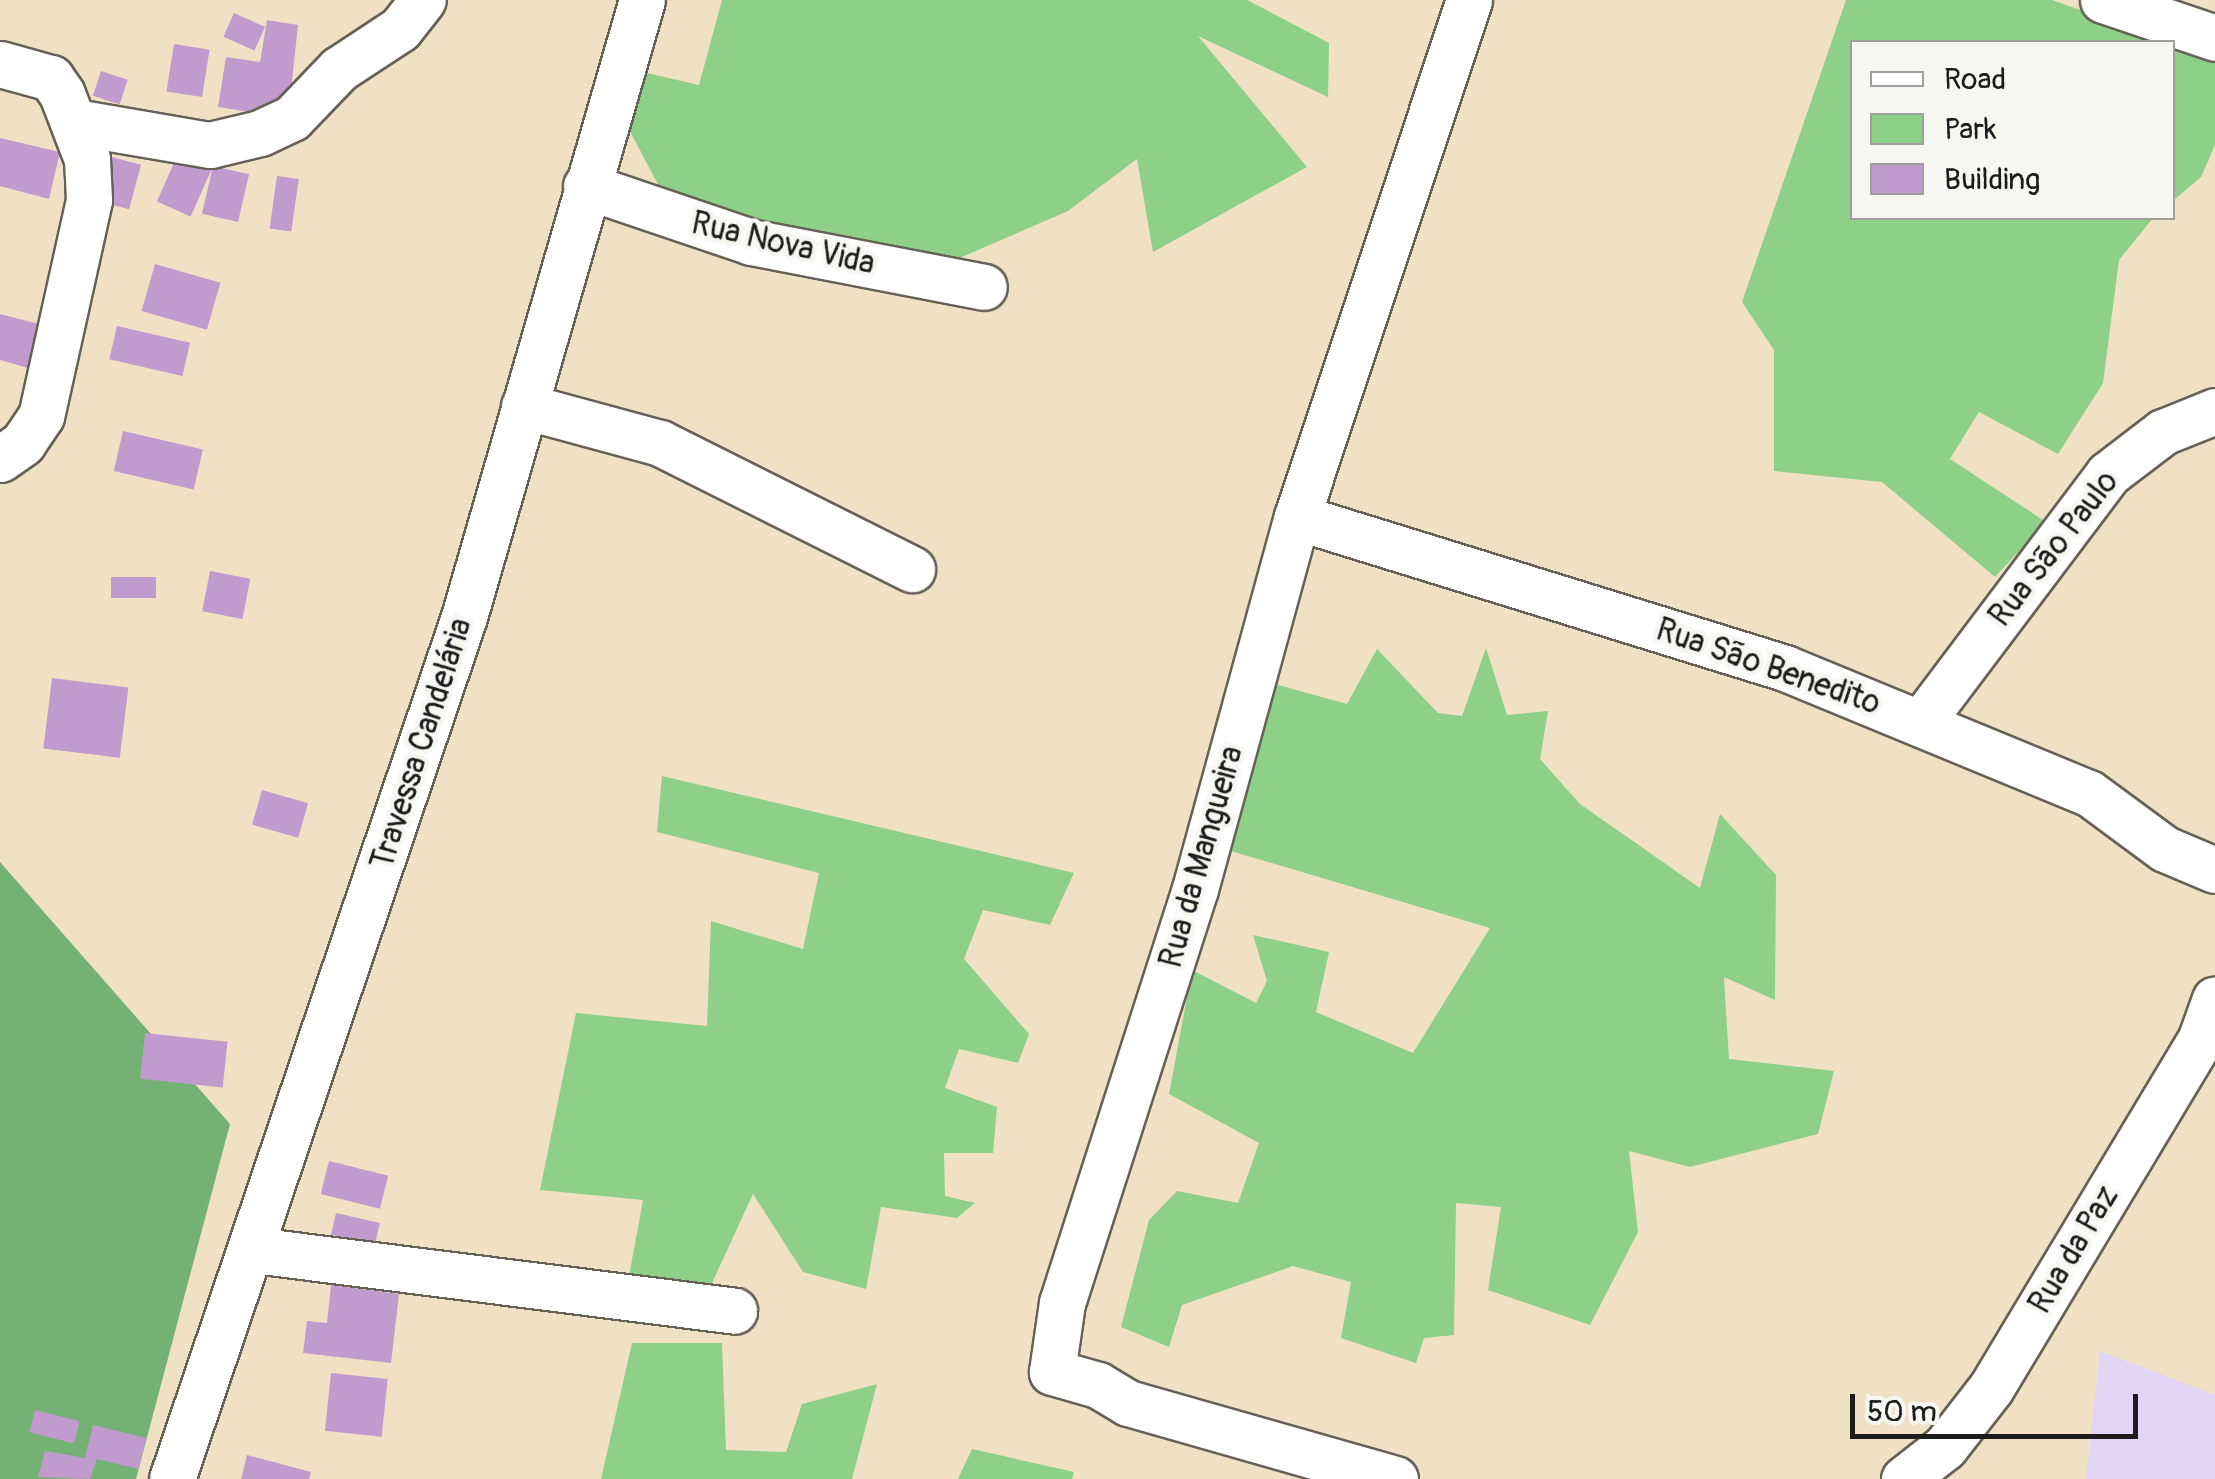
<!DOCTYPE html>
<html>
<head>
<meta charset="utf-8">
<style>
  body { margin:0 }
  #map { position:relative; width:2215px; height:1479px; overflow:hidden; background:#f0e0c4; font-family:Pangolin,sans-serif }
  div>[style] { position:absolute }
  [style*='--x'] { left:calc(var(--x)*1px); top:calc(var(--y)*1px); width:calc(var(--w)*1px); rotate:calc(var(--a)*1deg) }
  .built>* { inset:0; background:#e1d4f4 }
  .green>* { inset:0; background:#8fd088 }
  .forest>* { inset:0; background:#73b274 }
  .building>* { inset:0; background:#c19bce; transform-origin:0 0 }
  .roads { filter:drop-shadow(2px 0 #666157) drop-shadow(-2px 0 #666157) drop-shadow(0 2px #666157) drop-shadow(0 -2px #666157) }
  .street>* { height:45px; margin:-22.5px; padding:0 22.5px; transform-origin:22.5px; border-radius:22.5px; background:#fff }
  span { translate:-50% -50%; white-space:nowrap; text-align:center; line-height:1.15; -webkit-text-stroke:9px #f6f6f2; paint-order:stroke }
  .street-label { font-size:32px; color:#1c1c1c }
  .legend { position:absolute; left:1850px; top:40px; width:325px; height:180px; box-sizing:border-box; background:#f6f6f2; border:2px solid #9f9f9c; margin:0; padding:12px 18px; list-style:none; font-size:30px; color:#1c1c1c }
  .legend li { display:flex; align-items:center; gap:20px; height:50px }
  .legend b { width:50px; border:2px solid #9f9f9c }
  .scale { position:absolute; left:1850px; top:1394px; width:288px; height:45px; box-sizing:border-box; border:5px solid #1c1c1c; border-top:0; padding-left:12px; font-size:30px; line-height:35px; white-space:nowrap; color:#1c1c1c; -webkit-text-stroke:8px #f6f6f2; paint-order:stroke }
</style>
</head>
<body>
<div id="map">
  <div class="built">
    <i style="clip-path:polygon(2100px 1351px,2215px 1395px,2215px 1479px,2086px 1479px)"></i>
  </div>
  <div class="green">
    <i style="clip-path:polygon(722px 0,1247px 0,1329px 43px,1328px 97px,1198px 36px,1307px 167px,1153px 252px,1137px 159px,1068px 211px,948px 263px,803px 233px,662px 192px,624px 120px,638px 71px,699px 85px)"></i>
    <i style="clip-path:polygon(1846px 0,2052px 0,2215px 57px,2215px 145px,2201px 177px,2173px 201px,2172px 42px,1852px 42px,1852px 218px,2153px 218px,2119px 260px,2103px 383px,2058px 454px,1979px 412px,1950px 459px,2046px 522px,1995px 577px,1882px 482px,1774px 471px,1774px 350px,1742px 302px)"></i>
    <i style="clip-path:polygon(1486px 648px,1507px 715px,1548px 711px,1540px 759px,1580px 804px,1700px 888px,1720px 814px,1776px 875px,1775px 1000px,1724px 977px,1729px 1059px,1834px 1071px,1818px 1134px,1690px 1167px,1629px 1151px,1638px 1232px,1590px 1325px,1488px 1290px,1501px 1207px,1456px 1203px,1454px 1335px,1424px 1338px,1416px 1363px,1341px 1338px,1351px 1282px,1293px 1266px,1182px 1305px,1169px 1347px,1121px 1327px,1149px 1220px,1177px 1191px,1238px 1203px,1259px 1143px,1169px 1094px,1192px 970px,1256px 1003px,1267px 981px,1253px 935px,1329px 952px,1316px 1012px,1413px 1053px,1490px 928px,1221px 848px,1267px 682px,1347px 704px,1377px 649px,1438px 713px,1462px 716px)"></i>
    <i style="clip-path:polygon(662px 776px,1074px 873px,1050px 925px,983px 910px,964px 959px,1029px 1034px,1018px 1063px,959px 1049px,945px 1088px,997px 1107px,993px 1153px,944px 1153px,945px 1196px,975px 1203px,957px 1218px,881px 1207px,866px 1289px,803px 1272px,753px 1194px,701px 1307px,629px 1276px,643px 1200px,540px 1190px,576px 1013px,707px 1026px,711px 921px,803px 949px,819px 873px,657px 832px)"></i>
    <i style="clip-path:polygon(632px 1343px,722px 1343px,726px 1450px,786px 1452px,802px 1404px,877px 1384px,852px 1479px,601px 1479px)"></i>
    <i style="clip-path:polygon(972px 1449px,1074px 1472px,1072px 1479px,958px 1479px)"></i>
  </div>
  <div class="forest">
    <i style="clip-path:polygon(0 862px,230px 1124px,136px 1479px,0 1479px)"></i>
  </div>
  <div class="building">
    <i style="left:234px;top:13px;width:34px;height:26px;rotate:24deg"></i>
    <i style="clip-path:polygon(267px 20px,298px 25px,288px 118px,218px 107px,226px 57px,260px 62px)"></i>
    <i style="left:174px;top:44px;width:36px;height:48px;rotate:9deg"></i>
    <i style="left:101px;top:71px;width:28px;height:26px;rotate:18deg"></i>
    <i style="clip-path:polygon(0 138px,60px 152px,49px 199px,0 186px)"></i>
    <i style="left:178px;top:154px;width:37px;height:52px;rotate:24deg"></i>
    <i style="left:112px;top:157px;width:30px;height:46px;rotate:15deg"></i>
    <i style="left:213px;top:166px;width:37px;height:49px;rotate:13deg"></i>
    <i style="left:277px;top:176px;width:22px;height:53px;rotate:8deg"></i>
    <i style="left:155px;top:264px;width:68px;height:49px;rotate:16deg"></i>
    <i style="clip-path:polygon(0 314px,39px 324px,28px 368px,0 360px)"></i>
    <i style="left:117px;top:326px;width:75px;height:34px;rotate:13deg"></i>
    <i style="left:123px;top:431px;width:82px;height:41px;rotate:13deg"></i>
    <i style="left:210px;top:571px;width:41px;height:41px;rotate:11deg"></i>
    <i style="left:111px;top:577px;width:45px;height:21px"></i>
    <i style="left:52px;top:678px;width:77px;height:71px;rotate:7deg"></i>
    <i style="left:262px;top:790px;width:48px;height:36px;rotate:16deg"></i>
    <i style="left:145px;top:1033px;width:83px;height:46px;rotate:6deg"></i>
    <i style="left:329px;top:1161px;width:61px;height:34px;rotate:14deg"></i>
    <i style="left:336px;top:1213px;width:45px;height:22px;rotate:13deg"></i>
    <i style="clip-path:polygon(331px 1285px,399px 1294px,391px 1363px,303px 1353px,307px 1321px,327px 1323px)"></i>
    <i style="left:331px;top:1373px;width:57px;height:58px;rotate:6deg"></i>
    <i style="left:35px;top:1410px;width:46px;height:23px;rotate:14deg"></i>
    <i style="clip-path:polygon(93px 1425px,146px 1438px,139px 1469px,97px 1459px,90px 1479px,38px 1477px,45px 1451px,85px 1458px)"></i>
    <i style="clip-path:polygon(247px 1455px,311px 1472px,309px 1479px,241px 1479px)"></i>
  </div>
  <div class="roads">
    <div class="street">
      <i style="--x:2103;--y:0;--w:118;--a:18.7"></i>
      <i style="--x:0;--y:64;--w:53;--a:15.4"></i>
      <i style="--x:51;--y:78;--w:19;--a:55"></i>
      <i style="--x:62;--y:94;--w:70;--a:69"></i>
      <i style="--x:87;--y:159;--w:41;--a:87.2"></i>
      <i style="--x:89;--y:200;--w:221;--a:102.5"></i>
      <i style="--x:41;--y:416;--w:32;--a:124"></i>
      <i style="--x:23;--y:443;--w:28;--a:145"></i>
      <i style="--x:75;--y:122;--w:137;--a:9.7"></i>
      <i style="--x:210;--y:145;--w:51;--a:-13.5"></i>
      <i style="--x:260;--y:133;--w:35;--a:-25"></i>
      <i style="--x:292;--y:118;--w:68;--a:-46.2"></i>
      <i style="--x:339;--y:69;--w:73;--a:-33.3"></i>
      <i style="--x:400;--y:29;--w:37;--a:-52"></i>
      <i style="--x:586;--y:186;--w:174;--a:18.7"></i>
      <i style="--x:751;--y:242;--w:237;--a:10.9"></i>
      <i style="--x:524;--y:406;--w:141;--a:15.2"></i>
      <i style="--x:660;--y:443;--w:282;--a:26.6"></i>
      <i style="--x:1297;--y:517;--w:511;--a:17.19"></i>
      <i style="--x:1785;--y:668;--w:329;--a:22.4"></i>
      <i style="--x:2089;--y:793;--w:94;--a:36.4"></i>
      <i style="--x:2165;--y:849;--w:54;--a:22.8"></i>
      <i style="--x:1922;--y:721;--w:309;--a:-53"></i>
      <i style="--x:2108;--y:474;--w:69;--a:-37.4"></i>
      <i style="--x:2163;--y:432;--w:56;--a:-22"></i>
      <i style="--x:254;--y:1250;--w:484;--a:7.2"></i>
      <i style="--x:172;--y:1479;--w:910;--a:-71.29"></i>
      <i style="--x:464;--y:617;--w:642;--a:-73.91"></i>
      <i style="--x:1395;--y:1479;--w:278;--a:-164.1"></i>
      <i style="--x:1128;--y:1403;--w:35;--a:-149"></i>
      <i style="--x:1098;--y:1385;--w:48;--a:-164.2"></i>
      <i style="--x:1052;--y:1372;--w:70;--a:-81.8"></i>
      <i style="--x:1062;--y:1303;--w:435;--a:-72.2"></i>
      <i style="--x:1195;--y:889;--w:386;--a:-74.7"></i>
      <i style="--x:1297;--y:517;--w:545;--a:-71.6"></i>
      <i style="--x:1904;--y:1479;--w:52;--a:-38"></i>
      <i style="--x:1945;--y:1447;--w:75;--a:-52.1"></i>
      <i style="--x:1991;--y:1388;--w:408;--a:-59"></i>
      <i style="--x:2201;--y:1038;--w:41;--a:-70.3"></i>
    </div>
  </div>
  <div class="street-label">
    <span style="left:783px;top:244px;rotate:13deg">Rua Nova Vida</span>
    <span style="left:2054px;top:549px;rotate:-52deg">Rua São Paulo</span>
    <span style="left:1768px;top:667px;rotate:19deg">Rua São Benedito</span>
    <span style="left:422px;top:744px;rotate:-72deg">Travessa Candelária</span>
    <span style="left:1202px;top:857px;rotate:-74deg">Rua da Mangueira</span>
    <span style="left:2074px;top:1250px;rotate:-59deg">Rua da Paz</span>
  </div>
  <ul class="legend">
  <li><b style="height:12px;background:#fff"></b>Road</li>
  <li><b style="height:28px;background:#8fd088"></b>Park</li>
  <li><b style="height:28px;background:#c19bce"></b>Building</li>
  </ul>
  <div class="scale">50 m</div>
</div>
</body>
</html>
